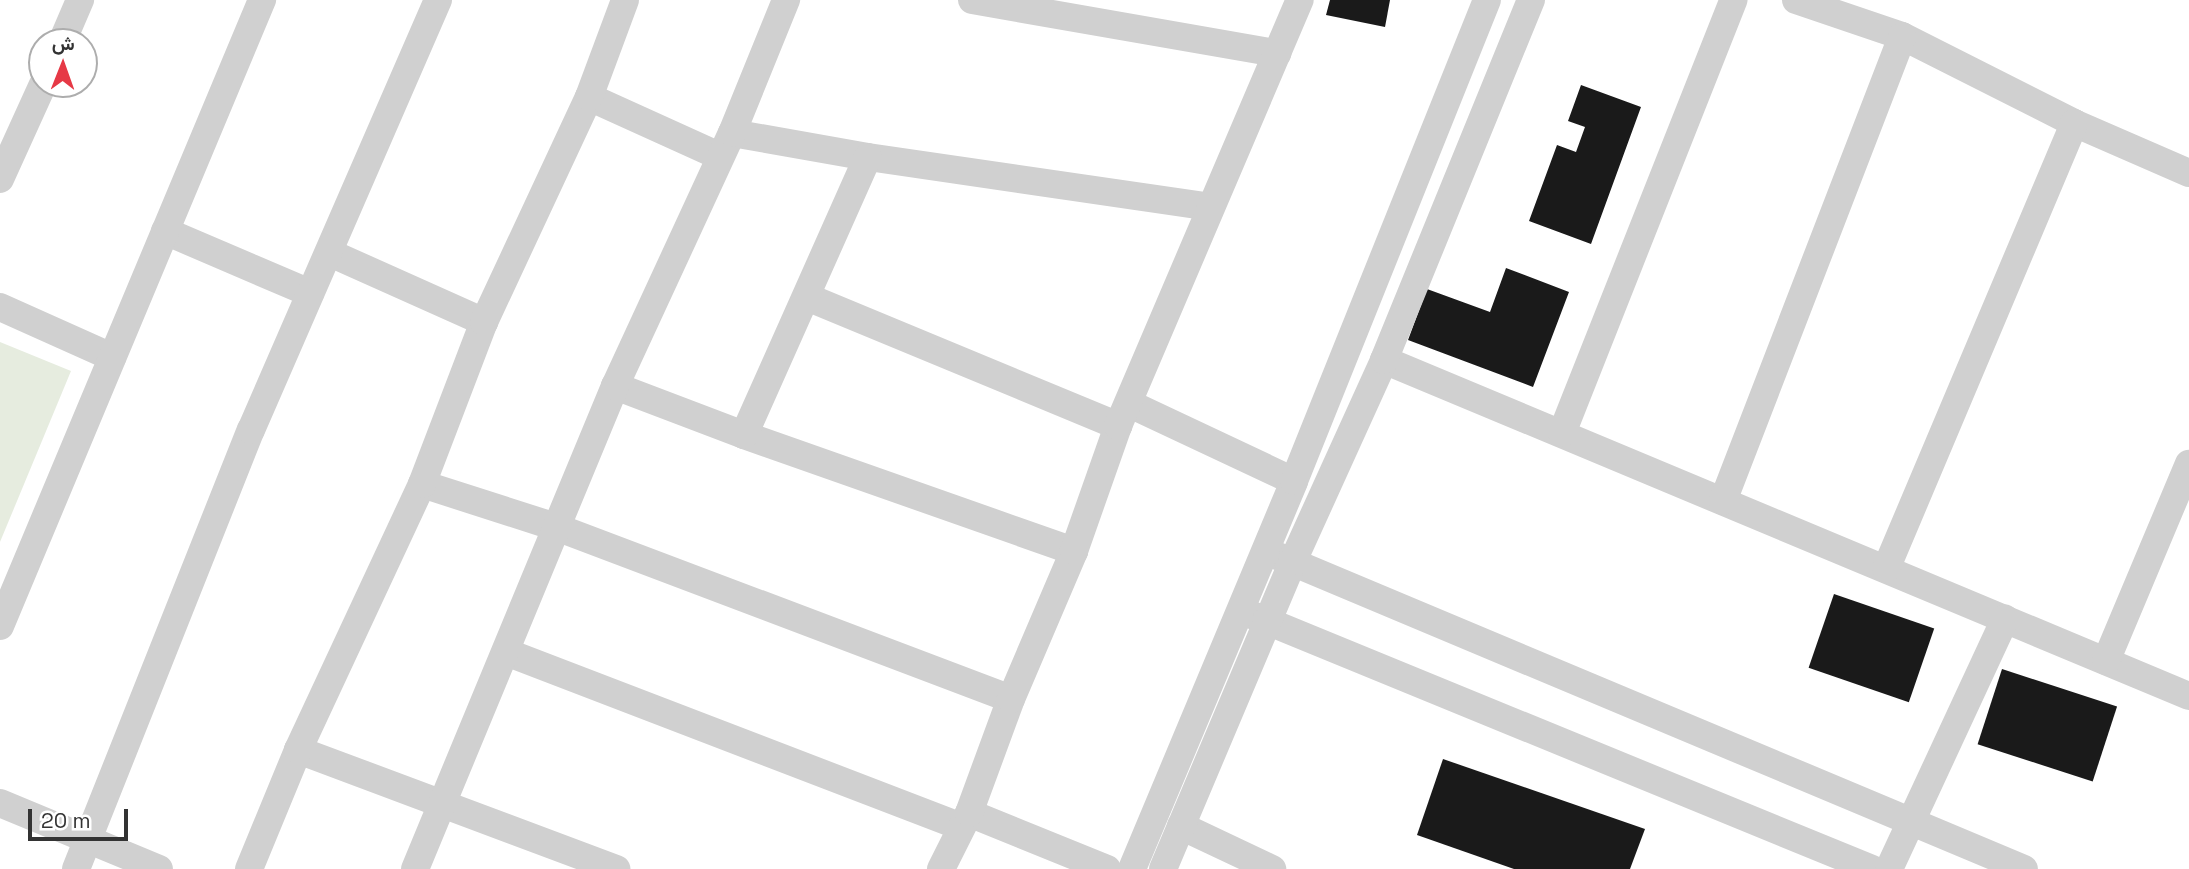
<!DOCTYPE html>
<html>
<head>
<meta charset="utf-8">
<style>
  body { margin:0 }
  #map { position:relative; width:2189px; height:869px; overflow:hidden; background:#fff; font-family:"Space Grotesk",Vazirmatn,sans-serif }
  div>[style] { position:absolute }
  [style*='--x'] { left:calc(var(--x)*1px); top:calc(var(--y)*1px); width:calc(var(--w)*1px); rotate:calc(var(--a)*1deg) }
  .green>* { inset:0; background:#e6ecdf }
  .building>* { inset:0; background:#1a1a1a; transform-origin:0 0 }
  .street>* { height:28px; margin:-14px; padding:0 14px; transform-origin:14px; border-radius:14px; background:#d0d0d0 }
  span { translate:-50% -50%; white-space:nowrap; text-align:center; line-height:1.15; -webkit-text-stroke:7px #fff; paint-order:stroke }
  .north { position:absolute; left:28px; top:28px; width:70px; height:70px; box-sizing:border-box; background:#fff; border:2px solid #adadad; border-radius:50%; rotate:1deg; font-size:19px; font-weight:700; line-height:28px; text-align:center; color:#333 }
  .north::after { content:''; display:block; margin:auto; width:24px; height:32px; background:#e63946; clip-path:polygon(50% 0,100% 100%,50% 72%,0 100%) }
  .scale { position:absolute; left:28px; top:809px; width:100px; height:32px; box-sizing:border-box; border:4px solid #333; border-top:0; padding-left:9px; font-size:21px; line-height:24px; white-space:nowrap; color:#333; -webkit-text-stroke:5px #fff; paint-order:stroke }
</style>
</head>
<body>
<div id="map">
  <div class="green">
    <i style="clip-path:polygon(0 342px,71px 371px,0 542px)"></i>
  </div>
  <div class="building">
    <i style="clip-path:polygon(1330px 0,1390px 0,1385px 27px,1326px 15px)"></i>
    <i style="clip-path:polygon(1581px 85px,1641px 107px,1591px 244px,1529px 221px,1557px 145px,1576px 152px,1585px 127px,1568px 121px)"></i>
    <i style="clip-path:polygon(1506px 268px,1569px 292px,1533px 387px,1408px 340px,1427px 289px,1490px 312px)"></i>
    <i style="left:1834px;top:594px;width:106px;height:78px;rotate:19deg"></i>
    <i style="left:2002px;top:669px;width:121px;height:79px;rotate:18deg"></i>
    <i style="clip-path:polygon(1443px 759px,1645px 829px,1630px 869px,1514px 869px,1417px 835px)"></i>
  </div>
  <div class="street">
    <i style="--x:972;--y:0;--w:310;--a:9.9"></i>
    <i style="--x:1796;--y:0;--w:112;--a:18.8"></i>
    <i style="--x:1902;--y:36;--w:193;--a:26.8"></i>
    <i style="--x:2074;--y:123;--w:125;--a:23.5"></i>
    <i style="--x:62;--y:42;--w:46;--a:-66.8"></i>
    <i style="--x:589;--y:97;--w:143;--a:24.4"></i>
    <i style="--x:732;--y:133;--w:138;--a:10"></i>
    <i style="--x:868;--y:157;--w:346;--a:8.3"></i>
    <i style="--x:0;--y:179;--w:104;--a:-65.6"></i>
    <i style="--x:165;--y:231;--w:158;--a:23.2"></i>
    <i style="--x:330;--y:253;--w:169;--a:24.1"></i>
    <i style="--x:807;--y:297;--w:337;--a:22.5"></i>
    <i style="--x:0;--y:307;--w:123;--a:24.1"></i>
    <i style="--x:1384;--y:360;--w:872;--a:22.66"></i>
    <i style="--x:615;--y:386;--w:138;--a:20.8"></i>
    <i style="--x:744;--y:435;--w:350;--a:19.4"></i>
    <i style="--x:1130;--y:404;--w:181;--a:25.2"></i>
    <i style="--x:1562;--y:433;--w:466;--a:-68.4"></i>
    <i style="--x:744;--y:435;--w:304;--a:-66"></i>
    <i style="--x:422;--y:484;--w:141;--a:17.8"></i>
    <i style="--x:556;--y:527;--w:486;--a:20.7"></i>
    <i style="--x:1723;--y:501;--w:498;--a:-68.9"></i>
    <i style="--x:1275;--y:555;--w:812;--a:22.74"></i>
    <i style="--x:1886;--y:569;--w:484;--a:-67.1"></i>
    <i style="--x:1252;--y:615;--w:670;--a:22.28"></i>
    <i style="--x:0;--y:626;--w:679;--a:-67.29"></i>
    <i style="--x:506;--y:652;--w:487;--a:21"></i>
    <i style="--x:2106;--y:661;--w:214;--a:-67.2"></i>
    <i style="--x:298;--y:750;--w:340;--a:20.5"></i>
    <i style="--x:0;--y:803;--w:172;--a:22.5"></i>
    <i style="--x:969;--y:813;--w:149;--a:22.1"></i>
    <i style="--x:1181;--y:826;--w:101;--a:25.3"></i>
    <i style="--x:76;--y:869;--w:473;--a:-68.3"></i>
    <i style="--x:251;--y:430;--w:469;--a:-66.5"></i>
    <i style="--x:249;--y:869;--w:129;--a:-67.6"></i>
    <i style="--x:298;--y:750;--w:293;--a:-65"></i>
    <i style="--x:422;--y:484;--w:173;--a:-69.1"></i>
    <i style="--x:484;--y:322;--w:248;--a:-65"></i>
    <i style="--x:589;--y:97;--w:103;--a:-69.6"></i>
    <i style="--x:415;--y:869;--w:523;--a:-67.51"></i>
    <i style="--x:615;--y:386;--w:279;--a:-65.2"></i>
    <i style="--x:732;--y:133;--w:144;--a:-67.9"></i>
    <i style="--x:941;--y:869;--w:63;--a:-63.4"></i>
    <i style="--x:969;--y:813;--w:121;--a:-69.8"></i>
    <i style="--x:1011;--y:699;--w:161;--a:-66.9"></i>
    <i style="--x:1074;--y:551;--w:133;--a:-70.6"></i>
    <i style="--x:1118;--y:426;--w:463;--a:-66.9"></i>
    <i style="--x:1132;--y:869;--w:420;--a:-67.3"></i>
    <i style="--x:1294;--y:481;--w:518;--a:-68.14"></i>
    <i style="--x:1163;--y:869;--w:334;--a:-67.1"></i>
    <i style="--x:1293;--y:561;--w:221;--a:-65.6"></i>
    <i style="--x:1384;--y:360;--w:389;--a:-67.8"></i>
    <i style="--x:1889;--y:869;--w:276;--a:-65.1"></i>
  </div>
  <div class="north">ش</div>
  <div class="scale">20 m</div>
</div>
</body>
</html>
